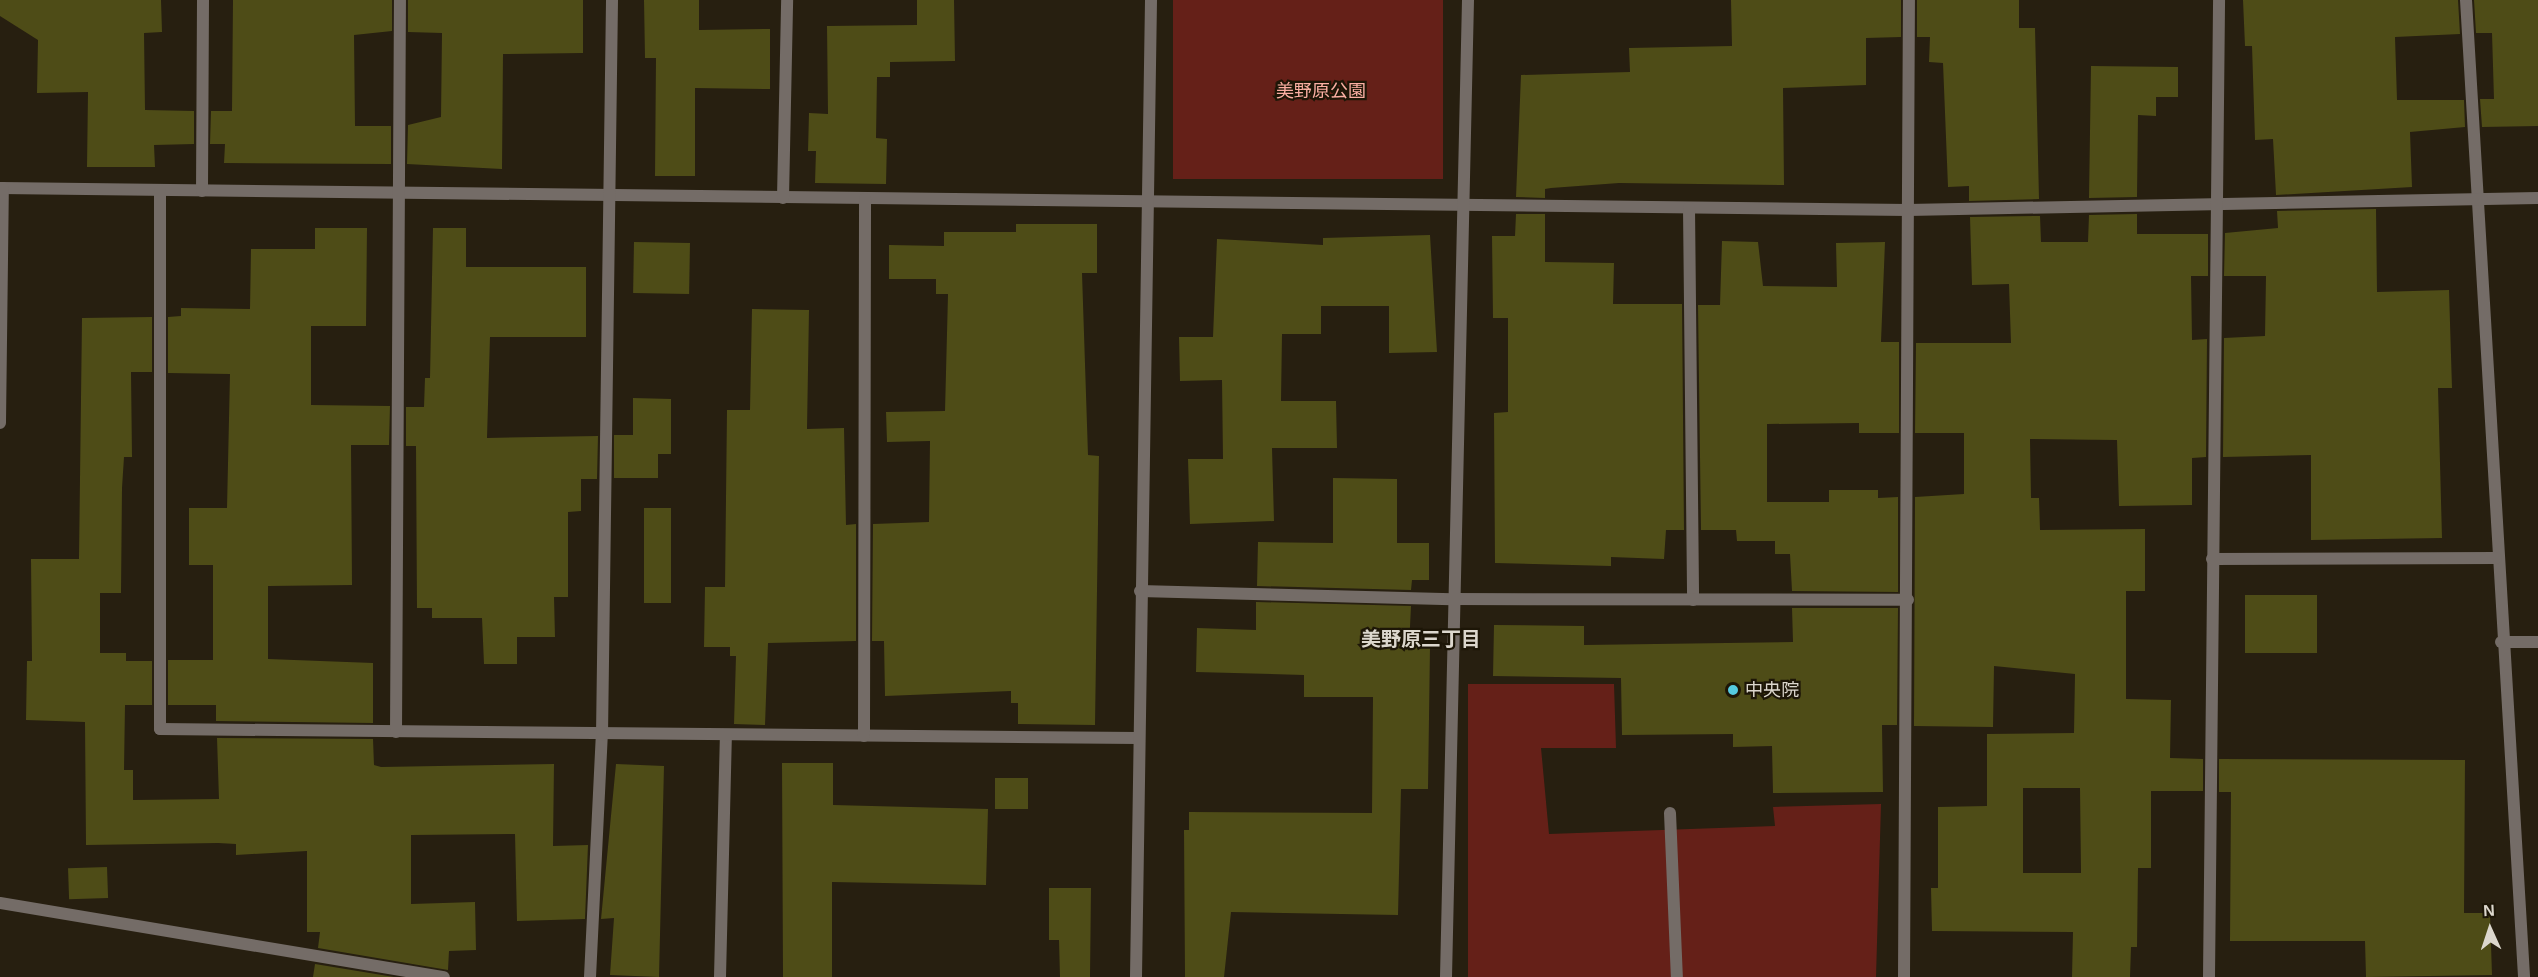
<!DOCTYPE html>
<html>
<head>
<meta charset="utf-8">
<style>
  body { margin:0 }
  #map { position:relative; width:2538px; height:977px; overflow:hidden; background:#271f10; font-family:Helvetica,"Noto Sans JP",sans-serif }
  div>[style] { position:absolute }
  [style*='--x'] { left:calc(var(--x)*1px); top:calc(var(--y)*1px); width:calc(var(--w)*1px); rotate:calc(var(--a)*1deg) }
  .green>* { inset:0; background:#652018; transform-origin:0 0 }
  .building>* { inset:0; background:#4e4c17; transform-origin:0 0 }
  .lane>* { height:12px; margin:-6px; padding:0 6px; transform-origin:6px; border-radius:6px; background:#746c67 }
  .street>* { height:12px; margin:-6px; padding:0 6px; transform-origin:6px; border-radius:6px; background:#746c67 }
  .dots>* { width:16px; height:16px; translate:-50% -50%; box-sizing:border-box; border:3px solid #1d1607; border-radius:50% }
  span { translate:-50% -50%; white-space:nowrap; text-align:center; line-height:1.15; -webkit-text-stroke:4.5px #1d1607; paint-order:stroke }
  .park-label { font-size:18px; color:#faaea2 }
  .poi-label { font-size:18px; color:#dcd7cd }
  .left { translate:0 -50%; text-align:left }
  .neighbourhood-label { font-size:20px; color:#dcd7cd; font-weight:700 }
  .north { position:absolute; left:2460px; top:899px; width:60px; height:60px; -webkit-text-stroke:4px #1d1607; paint-order:stroke; rotate:357deg; font-size:16px; font-weight:700; line-height:24px; text-align:center; color:#dcd7cd }
  .north::after { content:''; display:block; margin:auto; width:21px; height:27px; background:#dcd7cd; clip-path:polygon(50% 0,100% 100%,50% 72%,0 100%) }
</style>
</head>
<body>
<div id="map">
  <div class="green">
    <i style="left:1173px;top:0;width:270px;height:179px"></i>
    <i style="clip-path:polygon(1468px 684px,1614px 684px,1616px 748px,1541px 748px,1549px 834px,1775px 826px,1773px 807px,1881px 804px,1876px 977px,1468px 977px)"></i>
  </div>
  <div class="building">
    <i style="clip-path:polygon(0 0,161px 0,162px 32px,144px 33px,145px 110px,194px 111px,194px 144px,154px 145px,155px 167px,87px 167px,88px 92px,37px 93px,38px 40px,0 16px)"></i>
    <i style="clip-path:polygon(233px 0,392px 0,392px 31px,354px 35px,355px 126px,391px 126px,391px 164px,224px 163px,225px 144px,210px 144px,211px 111px,232px 111px)"></i>
    <i style="clip-path:polygon(408px 0,583px 0,583px 53px,503px 54px,502px 169px,407px 164px,408px 125px,441px 117px,442px 33px,408px 32px)"></i>
    <i style="clip-path:polygon(644px 0,699px 0,699px 30px,770px 29px,770px 89px,695px 88px,695px 176px,655px 176px,656px 58px,645px 58px)"></i>
    <i style="clip-path:polygon(917px 0,954px 0,955px 61px,890px 62px,890px 77px,877px 77px,876px 138px,887px 139px,886px 184px,815px 183px,816px 151px,808px 151px,809px 113px,828px 114px,827px 26px,917px 25px)"></i>
    <i style="clip-path:polygon(1731px 0,1901px 0,1901px 37px,1866px 38px,1866px 85px,1783px 88px,1784px 185px,1619px 183px,1551px 188px,1545px 189px,1545px 198px,1516px 197px,1521px 75px,1630px 72px,1629px 48px,1732px 46px)"></i>
    <i style="clip-path:polygon(1917px 0,2019px 0,2019px 28px,2035px 28px,2039px 199px,1969px 201px,1969px 186px,1948px 187px,1943px 63px,1929px 62px,1930px 37px,1917px 37px)"></i>
    <i style="clip-path:polygon(2243px 0,2458px 0,2460px 34px,2395px 37px,2397px 100px,2464px 100px,2465px 127px,2410px 132px,2412px 187px,2276px 195px,2273px 139px,2255px 140px,2252px 46px,2245px 46px)"></i>
    <i style="clip-path:polygon(2474px 0,2538px 0,2538px 126px,2482px 127px,2480px 99px,2494px 99px,2492px 33px,2476px 33px)"></i>
    <i style="clip-path:polygon(2091px 66px,2178px 67px,2178px 97px,2156px 97px,2156px 116px,2138px 115px,2137px 197px,2089px 198px)"></i>
    <i style="clip-path:polygon(2376px 209px,2377px 292px,2449px 290px,2452px 388px,2438px 388px,2442px 538px,2311px 540px,2311px 455px,2223px 457px,2224px 338px,2265px 336px,2266px 276px,2224px 276px,2225px 233px,2278px 228px,2277px 211px)"></i>
    <i style="clip-path:polygon(1516px 214px,1545px 214px,1545px 262px,1614px 263px,1613px 304px,1682px 304px,1684px 530px,1666px 530px,1664px 559px,1611px 557px,1611px 566px,1495px 563px,1494px 413px,1508px 412px,1508px 318px,1493px 318px,1492px 236px,1515px 236px)"></i>
    <i style="clip-path:polygon(evenodd,2137px 214px,2137px 234px,2208px 234px,2208px 276px,2191px 276px,2192px 340px,2207px 339px,2206px 457px,2192px 458px,2192px 505px,2119px 506px,2117px 440px,2030px 439px,2031px 498px,2039px 498px,2040px 530px,2145px 529px,2145px 591px,2126px 591px,2126px 699px,2171px 700px,2170px 758px,2203px 759px,2203px 791px,2151px 791px,2151px 868px,2138px 868px,2137px 947px,2131px 947px,2130px 977px,2072px 977px,2073px 932px,1932px 931px,1931px 888px,1938px 888px,1938px 807px,1987px 806px,1987px 734px,2074px 733px,2075px 674px,1994px 666px,1993px 727px,1914px 726px,1915px 497px,1964px 494px,1964px 433px,1915px 433px,1916px 343px,2011px 343px,2009px 284px,1972px 285px,1970px 217px,2040px 216px,2041px 242px,2088px 242px,2089px 215px,2137px 214px,2023px 788px,2080px 788px,2081px 873px,2023px 873px,2023px 788px)"></i>
    <i style="clip-path:polygon(1016px 224px,1097px 224px,1097px 273px,1082px 273px,1088px 455px,1099px 456px,1095px 725px,1018px 724px,1018px 703px,1011px 703px,1011px 691px,885px 696px,884px 641px,872px 641px,873px 524px,929px 522px,930px 441px,887px 442px,886px 412px,945px 411px,948px 294px,936px 294px,936px 279px,889px 279px,889px 245px,944px 246px,944px 232px,1016px 232px)"></i>
    <i style="clip-path:polygon(315px 228px,367px 228px,366px 326px,311px 326px,311px 405px,390px 406px,389px 445px,351px 445px,352px 585px,268px 586px,268px 659px,373px 663px,373px 723px,216px 721px,216px 705px,168px 705px,168px 660px,213px 660px,213px 565px,189px 565px,189px 508px,227px 508px,230px 374px,168px 373px,168px 317px,181px 316px,181px 308px,250px 309px,251px 249px,315px 249px)"></i>
    <i style="clip-path:polygon(433px 228px,466px 228px,466px 267px,586px 267px,586px 337px,490px 337px,487px 438px,598px 436px,597px 479px,581px 479px,581px 511px,568px 512px,568px 597px,554px 597px,555px 637px,517px 637px,517px 664px,484px 664px,482px 618px,432px 618px,432px 608px,417px 608px,416px 446px,406px 446px,406px 407px,424px 407px,425px 378px,430px 378px)"></i>
    <i style="clip-path:polygon(1430px 235px,1437px 352px,1389px 353px,1389px 306px,1321px 306px,1321px 334px,1282px 334px,1281px 401px,1336px 401px,1337px 448px,1272px 448px,1274px 521px,1190px 524px,1188px 459px,1223px 459px,1222px 380px,1180px 381px,1179px 337px,1213px 337px,1217px 239px,1323px 245px,1323px 238px)"></i>
    <i style="clip-path:polygon(1722px 241px,1758px 242px,1763px 286px,1837px 287px,1836px 243px,1885px 242px,1881px 342px,1899px 342px,1899px 433px,1859px 433px,1859px 423px,1767px 424px,1767px 502px,1829px 502px,1829px 490px,1878px 490px,1878px 498px,1898px 497px,1898px 592px,1792px 591px,1790px 554px,1775px 554px,1775px 541px,1737px 541px,1736px 530px,1701px 530px,1698px 305px,1720px 305px)"></i>
    <i style="left:634px;top:242px;width:56px;height:51px;rotate:1deg"></i>
    <i style="clip-path:polygon(752px 309px,809px 310px,807px 429px,844px 428px,846px 525px,856px 524px,856px 641px,768px 643px,765px 725px,734px 724px,736px 656px,730px 656px,730px 647px,704px 647px,705px 587px,725px 587px,727px 410px,750px 410px)"></i>
    <i style="clip-path:polygon(152px 317px,152px 372px,131px 372px,132px 457px,124px 457px,122px 488px,121px 593px,100px 593px,100px 653px,126px 653px,126px 661px,152px 661px,152px 705px,125px 705px,124px 770px,133px 770px,133px 800px,219px 799px,217px 738px,373px 739px,374px 765px,381px 767px,554px 764px,553px 846px,588px 845px,585px 919px,517px 921px,515px 834px,411px 835px,411px 904px,475px 902px,476px 950px,449px 951px,448px 970px,318px 948px,320px 932px,307px 932px,307px 851px,236px 855px,236px 844px,218px 843px,86px 845px,85px 722px,26px 720px,27px 661px,32px 661px,31px 559px,79px 559px,82px 318px)"></i>
    <i style="clip-path:polygon(633px 398px,671px 399px,671px 454px,658px 454px,658px 478px,614px 478px,614px 435px,633px 435px)"></i>
    <i style="clip-path:polygon(1333px 478px,1397px 479px,1397px 543px,1429px 543px,1429px 580px,1412px 580px,1411px 590px,1257px 586px,1258px 542px,1333px 543px)"></i>
    <i style="left:644px;top:508px;width:27px;height:95px"></i>
    <i style="left:2245px;top:595px;width:72px;height:58px"></i>
    <i style="clip-path:polygon(1256px 602px,1411px 606px,1409px 647px,1430px 647px,1428px 789px,1401px 789px,1398px 915px,1231px 912px,1224px 977px,1185px 977px,1184px 830px,1189px 830px,1189px 812px,1372px 813px,1373px 697px,1304px 697px,1304px 675px,1196px 672px,1197px 628px,1256px 630px)"></i>
    <i style="clip-path:polygon(1792px 608px,1898px 608px,1897px 725px,1882px 725px,1883px 792px,1773px 793px,1772px 746px,1733px 747px,1733px 734px,1622px 735px,1621px 678px,1493px 676px,1494px 625px,1584px 626px,1584px 645px,1793px 642px)"></i>
    <i style="clip-path:polygon(2219px 759px,2465px 760px,2464px 913px,2490px 913px,2492px 975px,2366px 977px,2365px 941px,2230px 941px,2231px 792px,2219px 792px)"></i>
    <i style="clip-path:polygon(782px 763px,833px 763px,833px 805px,988px 809px,986px 885px,832px 882px,832px 977px,783px 977px)"></i>
    <i style="clip-path:polygon(616px 764px,664px 766px,659px 977px,610px 975px,614px 918px,601px 919px)"></i>
    <i style="left:995px;top:778px;width:33px;height:31px"></i>
    <i style="left:107px;top:867px;width:31px;height:39px;rotate:88deg"></i>
    <i style="clip-path:polygon(1049px 888px,1091px 888px,1090px 977px,1060px 977px,1059px 940px,1049px 940px)"></i>
    <i style="clip-path:polygon(315px 964px,394px 977px,313px 977px)"></i>
  </div>
  <div class="lane">
    <i style="--x:1670;--y:813;--w:164;--a:87.6"></i>
    <i style="--x:590;--y:977;--w:242;--a:-87.2"></i>
    <i style="--x:720;--y:977;--w:241;--a:-88.6"></i>
  </div>
  <div class="street">
    <i style="--x:2466;--y:0;--w:979;--a:86.6"></i>
    <i style="--x:0;--y:188;--w:1908;--a:0.66"></i>
    <i style="--x:1908;--y:210;--w:630;--a:-1.09"></i>
    <i style="--x:160;--y:191;--w:538;--a:90"></i>
    <i style="--x:160;--y:729;--w:978;--a:0.53"></i>
    <i style="--x:202;--y:191;--w:191;--a:-89.7"></i>
    <i style="--x:783;--y:198;--w:198;--a:-88.8"></i>
    <i style="--x:1689;--y:208;--w:392;--a:89.4"></i>
    <i style="--x:0;--y:423;--w:235;--a:-89.3"></i>
    <i style="--x:2212;--y:559;--w:284;--a:-0.2"></i>
    <i style="--x:1140;--y:591;--w:312;--a:1.5"></i>
    <i style="--x:1452;--y:599;--w:456;--a:0.1"></i>
    <i style="--x:2501;--y:642;--w:37;--a:0"></i>
    <i style="--x:396;--y:732;--w:732;--a:-89.69"></i>
    <i style="--x:602;--y:735;--w:735;--a:-89.22"></i>
    <i style="--x:864;--y:736;--w:537;--a:-89.89"></i>
    <i style="--x:0;--y:903;--w:450;--a:9.5"></i>
    <i style="--x:1136;--y:977;--w:977;--a:-89.12"></i>
    <i style="--x:1446;--y:977;--w:977;--a:-88.71"></i>
    <i style="--x:1904;--y:977;--w:977;--a:-89.71"></i>
    <i style="--x:2209;--y:977;--w:977;--a:-89.41"></i>
  </div>
  <div class="dots">
    <i style="left:1733px;top:690px;background:#55cae0"></i>
  </div>
  <div class="park-label">
    <span style="left:1321px;top:91px">美野原公園</span>
  </div>
  <div class="poi-label">
    <span class="left" style="left:1745px;top:690px">中央院</span>
  </div>
  <div class="neighbourhood-label">
    <span style="left:1421px;top:639px">美野原三丁目</span>
  </div>
  <div class="north">N</div>
</div>
</body>
</html>
